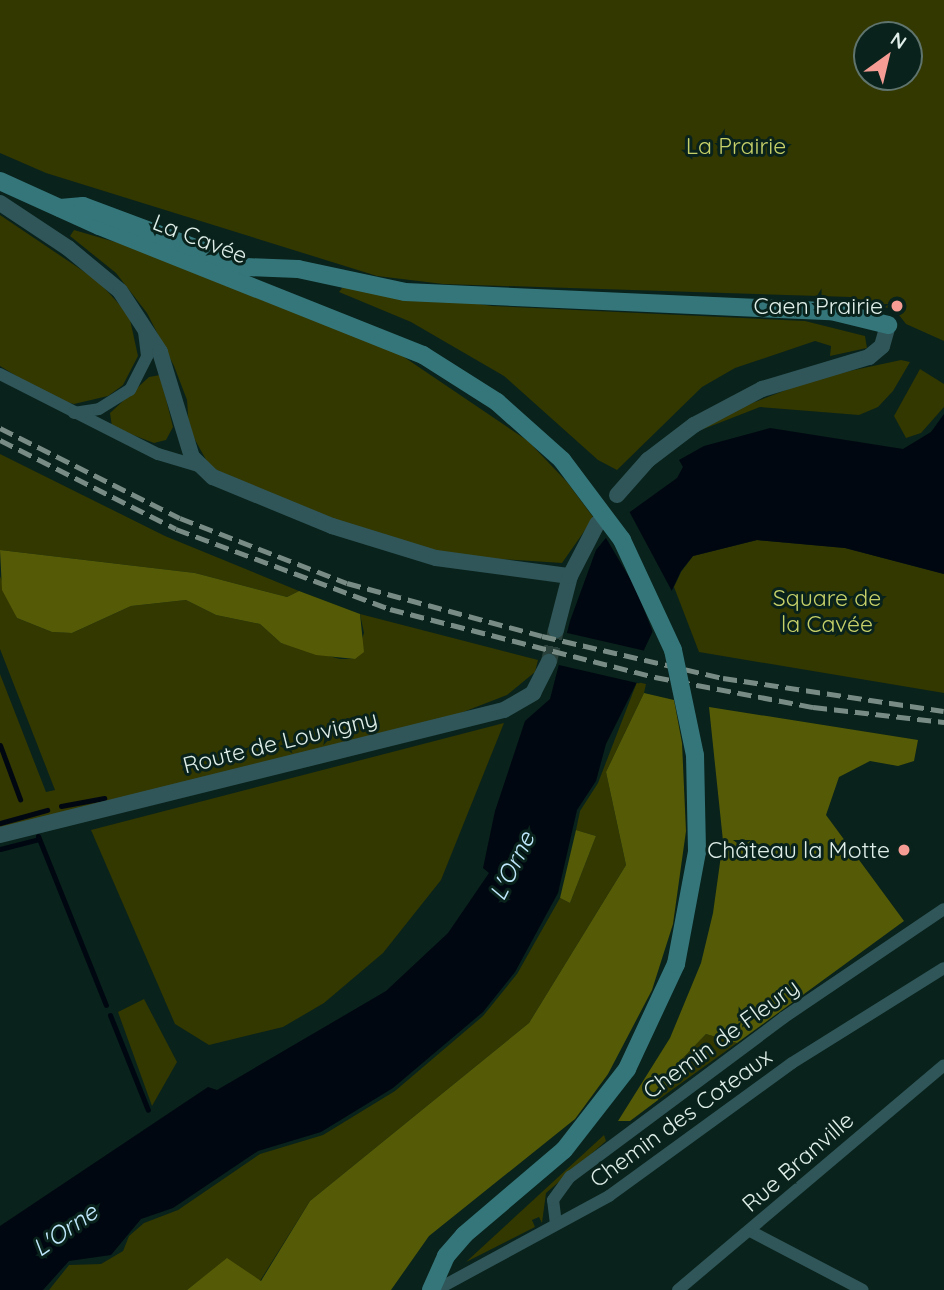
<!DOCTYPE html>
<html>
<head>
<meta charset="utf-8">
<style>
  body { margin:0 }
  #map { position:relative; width:944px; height:1290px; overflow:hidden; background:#09221b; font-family:Quicksand,sans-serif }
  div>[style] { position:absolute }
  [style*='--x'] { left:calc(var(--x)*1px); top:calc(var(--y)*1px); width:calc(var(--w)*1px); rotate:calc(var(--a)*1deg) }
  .green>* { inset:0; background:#333700 }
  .forest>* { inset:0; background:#555a06 }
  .water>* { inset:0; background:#000711 }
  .pier>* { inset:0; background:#09221b; transform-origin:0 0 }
  .stream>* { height:5px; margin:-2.5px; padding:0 2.5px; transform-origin:2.5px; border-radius:2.5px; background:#000711 }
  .tertiary-tunnel>* { height:16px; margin-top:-8px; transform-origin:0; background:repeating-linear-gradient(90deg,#29413a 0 16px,transparent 0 24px) }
  .minor>* { height:12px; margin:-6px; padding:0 6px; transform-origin:6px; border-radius:6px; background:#305659 }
  .tertiary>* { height:16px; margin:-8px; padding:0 8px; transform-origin:8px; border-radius:8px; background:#305659 }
  .secondary>* { height:18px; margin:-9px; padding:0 9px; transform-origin:9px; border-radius:9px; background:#35767b }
  .rail>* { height:5px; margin-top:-2.5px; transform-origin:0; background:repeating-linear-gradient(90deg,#788c85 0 14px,transparent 0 21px) }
  .secondary-bridge>* { height:18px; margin:-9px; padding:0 9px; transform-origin:9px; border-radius:9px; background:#35767b }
  .dots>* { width:19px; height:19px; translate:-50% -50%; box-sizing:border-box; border:4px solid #09221b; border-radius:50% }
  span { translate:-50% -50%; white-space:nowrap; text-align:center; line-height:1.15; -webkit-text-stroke:6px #09221b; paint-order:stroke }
  .park-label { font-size:23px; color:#c6d069 }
  .street-label { font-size:23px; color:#dfeee8 }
  .poi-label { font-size:23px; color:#dfeee8 }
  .right { translate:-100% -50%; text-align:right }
  .water-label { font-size:24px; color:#c0e8fd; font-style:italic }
  .north { position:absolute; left:853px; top:21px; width:70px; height:70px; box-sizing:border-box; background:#09221b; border:2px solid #5f746d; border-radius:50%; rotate:34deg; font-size:19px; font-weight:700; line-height:28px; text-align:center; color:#dfeee8 }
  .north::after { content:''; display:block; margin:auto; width:24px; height:32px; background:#f59c94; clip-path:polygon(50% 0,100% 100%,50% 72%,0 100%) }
</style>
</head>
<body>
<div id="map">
  <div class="green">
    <i style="clip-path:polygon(evenodd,0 0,944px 0,944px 341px,906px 324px,895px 310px,850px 297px,443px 284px,377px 276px,46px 173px,0 153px,0 0,867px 35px,909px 35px,909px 77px,867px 77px,867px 35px)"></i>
    <i style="clip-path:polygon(0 215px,98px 281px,129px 315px,138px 356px,123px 385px,108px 396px,74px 404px,52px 398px,0 366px)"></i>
    <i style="clip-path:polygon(74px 230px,129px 246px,398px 353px,528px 441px,567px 482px,593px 517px,590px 523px,562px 563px,454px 556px,305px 511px,210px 467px,189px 429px,187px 400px,174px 366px,147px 313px,116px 273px,70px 236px)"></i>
    <i style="clip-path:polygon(345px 284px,492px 306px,805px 321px,865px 336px,867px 348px,830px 356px,831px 346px,815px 341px,735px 368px,702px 387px,617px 470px,598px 460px,504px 376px,411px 322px,339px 292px)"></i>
    <i style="clip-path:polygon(901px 360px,910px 362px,893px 391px,878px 407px,859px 415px,760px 407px,701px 430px,734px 410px,817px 378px)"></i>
    <i style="clip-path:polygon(920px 369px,944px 384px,944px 407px,921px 433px,906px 438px,894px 416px)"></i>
    <i style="clip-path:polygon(160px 375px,173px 427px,166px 440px,154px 443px,112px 427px,110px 413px,149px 377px)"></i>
    <i style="clip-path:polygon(0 454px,165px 536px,299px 591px,287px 597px,195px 573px,0 550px)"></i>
    <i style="clip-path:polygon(757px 540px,845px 548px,944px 574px,944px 693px,699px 652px,674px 587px,681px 572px,693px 556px)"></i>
    <i style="clip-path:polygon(0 576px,17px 618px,52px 632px,72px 633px,131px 606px,186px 600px,216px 615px,260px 624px,281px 643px,340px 659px,355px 659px,364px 633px,360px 614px,538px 660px,535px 672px,507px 695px,458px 714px,0 829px,0 674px,46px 792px,55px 790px,0 649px)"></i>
    <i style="clip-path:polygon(637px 682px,646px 684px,644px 693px,606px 772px,626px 865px,529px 1023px,310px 1201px,260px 1281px,227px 1259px,187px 1290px,49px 1290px,69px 1265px,101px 1264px,123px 1251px,129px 1236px,144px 1223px,178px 1210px,260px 1154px,323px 1135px,395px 1091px,483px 1016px,517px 974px,560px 898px,570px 903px,596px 836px,576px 830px,580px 811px,598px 783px)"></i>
    <i style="clip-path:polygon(504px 723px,441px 880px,383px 953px,324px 1003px,283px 1027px,209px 1045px,175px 1024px,91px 830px)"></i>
    <i style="clip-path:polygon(144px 999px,177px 1062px,152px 1106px,118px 1012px)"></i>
    <i style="clip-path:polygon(706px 1034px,737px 1043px,658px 1100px,657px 1094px,686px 1071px,682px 1059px)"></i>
    <i style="clip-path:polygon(604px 1135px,606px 1141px,546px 1193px,542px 1223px,539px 1217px,532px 1220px,535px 1227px,466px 1262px)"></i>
  </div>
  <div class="forest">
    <i style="clip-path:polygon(0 550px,195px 573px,287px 597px,299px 591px,360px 614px,364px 652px,355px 659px,316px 655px,281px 643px,260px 624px,216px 615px,186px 600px,131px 606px,72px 633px,52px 632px,17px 618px,2px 590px)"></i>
    <i style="clip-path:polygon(644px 693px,674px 700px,682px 743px,686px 831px,673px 924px,652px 990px,608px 1074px,575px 1119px,429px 1236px,391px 1290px,187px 1290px,227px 1258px,261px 1281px,310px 1201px,529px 1023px,626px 865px,606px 772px)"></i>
    <i style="clip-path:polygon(709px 707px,918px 740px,914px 761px,898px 766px,870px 761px,839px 777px,826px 815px,904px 921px,737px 1043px,706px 1034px,682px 1059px,686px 1071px,657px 1094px,658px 1100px,630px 1121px,618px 1121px,670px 1038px,701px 963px,713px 913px,723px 841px)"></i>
    <i style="clip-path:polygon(576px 830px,596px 836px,570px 903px,560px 898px)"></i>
  </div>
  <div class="water">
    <i style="clip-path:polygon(944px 414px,944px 574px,845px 548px,757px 540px,693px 556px,681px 571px,644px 650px,637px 682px,606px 744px,596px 781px,577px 810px,558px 893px,515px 972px,483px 1012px,393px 1088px,321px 1132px,258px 1151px,173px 1208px,141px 1219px,111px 1255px,69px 1261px,43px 1290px,0 1290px,0 1226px,208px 1087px,217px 1090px,386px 991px,448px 933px,489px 873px,483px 868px,495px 811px,525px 721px,550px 699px,570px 621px,596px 550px,623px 517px,677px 478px,683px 467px,679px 460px,704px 446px,770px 428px,903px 449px,931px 432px)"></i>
  </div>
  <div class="pier">
    <i style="clip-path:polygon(629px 511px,674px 595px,654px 635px,635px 587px,603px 533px)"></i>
    <i style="left:563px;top:632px;width:86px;height:33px;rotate:13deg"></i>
  </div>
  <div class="stream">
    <i style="--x:0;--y:745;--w:58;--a:69.7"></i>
    <i style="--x:61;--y:806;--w:44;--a:-10.5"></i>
    <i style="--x:0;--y:823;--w:49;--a:-15.5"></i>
    <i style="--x:38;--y:836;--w:182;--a:68.1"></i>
    <i style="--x:0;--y:849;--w:40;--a:-14.4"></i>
    <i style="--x:110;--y:1015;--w:102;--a:68.2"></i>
  </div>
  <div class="tertiary-tunnel">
    <i style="--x:549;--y:662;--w:33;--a:-78"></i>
  </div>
  <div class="minor">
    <i style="--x:0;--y:374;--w:177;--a:26.9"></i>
    <i style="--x:158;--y:454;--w:42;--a:16.7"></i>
    <i style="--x:74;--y:413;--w:25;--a:-9"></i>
    <i style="--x:99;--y:409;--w:36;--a:-32"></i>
    <i style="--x:130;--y:390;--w:38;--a:-63"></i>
    <i style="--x:147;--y:356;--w:25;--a:-97"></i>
    <i style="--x:556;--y:1224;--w:24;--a:-97"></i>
    <i style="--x:553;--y:1200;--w:29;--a:-54"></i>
    <i style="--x:570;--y:1177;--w:266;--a:-36.7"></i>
    <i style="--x:783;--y:1018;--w:194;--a:-34.1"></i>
    <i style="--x:750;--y:1231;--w:127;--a:27.6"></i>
    <i style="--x:436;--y:1290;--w:197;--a:-28.5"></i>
    <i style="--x:609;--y:1196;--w:226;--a:-36"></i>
    <i style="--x:792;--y:1063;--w:179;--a:-32"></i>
    <i style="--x:678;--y:1290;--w:348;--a:-40.2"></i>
  </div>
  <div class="tertiary">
    <i style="--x:0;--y:203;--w:82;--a:33.5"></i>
    <i style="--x:68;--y:248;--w:67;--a:39.6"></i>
    <i style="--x:120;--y:291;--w:73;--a:56.7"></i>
    <i style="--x:160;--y:352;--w:110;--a:73.1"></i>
    <i style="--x:192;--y:457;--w:29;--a:44"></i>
    <i style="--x:213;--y:477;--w:129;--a:22.4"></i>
    <i style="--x:332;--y:526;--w:109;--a:17.1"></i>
    <i style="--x:436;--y:558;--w:135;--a:7.7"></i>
    <i style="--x:617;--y:495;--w:47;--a:-48.5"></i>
    <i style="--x:648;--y:460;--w:58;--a:-37.3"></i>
    <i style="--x:694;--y:425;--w:77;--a:-27.9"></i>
    <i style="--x:762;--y:389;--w:112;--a:-16.7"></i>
    <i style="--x:869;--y:357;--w:17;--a:-40"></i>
    <i style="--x:882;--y:346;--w:22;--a:-74"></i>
    <i style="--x:556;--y:630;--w:56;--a:-75.5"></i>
    <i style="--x:570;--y:576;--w:59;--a:-62.6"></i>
    <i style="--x:0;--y:835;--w:519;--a:-13.93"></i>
    <i style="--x:504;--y:710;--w:34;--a:-30"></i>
    <i style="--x:533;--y:693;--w:35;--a:-63"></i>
  </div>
  <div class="secondary">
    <i style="--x:0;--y:181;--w:109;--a:24.4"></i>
    <i style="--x:99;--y:226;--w:349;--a:21.7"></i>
    <i style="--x:423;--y:355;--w:88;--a:32.4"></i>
    <i style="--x:497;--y:402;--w:87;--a:41.7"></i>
    <i style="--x:60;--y:208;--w:23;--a:-5"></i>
    <i style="--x:83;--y:206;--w:174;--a:20.5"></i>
    <i style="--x:246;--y:267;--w:52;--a:2.2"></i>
    <i style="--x:298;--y:269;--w:109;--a:12.1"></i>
    <i style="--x:405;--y:292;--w:426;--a:2.6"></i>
    <i style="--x:831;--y:311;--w:59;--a:13.8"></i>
    <i style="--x:431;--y:1290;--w:37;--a:-66"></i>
    <i style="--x:446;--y:1256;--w:28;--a:-49"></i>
    <i style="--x:464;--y:1235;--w:131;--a:-40.4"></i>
    <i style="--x:564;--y:1150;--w:103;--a:-52.1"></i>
    <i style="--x:627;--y:1069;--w:116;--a:-65"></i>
    <i style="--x:676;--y:964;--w:114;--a:-79.4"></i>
  </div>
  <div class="rail">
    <i style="--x:0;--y:428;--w:201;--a:26.6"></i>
    <i style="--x:180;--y:518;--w:179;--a:21.3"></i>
    <i style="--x:347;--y:583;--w:202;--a:15.2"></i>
    <i style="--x:542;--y:636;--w:186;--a:13.1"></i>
    <i style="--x:723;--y:678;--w:223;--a:8.5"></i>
    <i style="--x:0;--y:440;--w:197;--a:26.8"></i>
    <i style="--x:176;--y:529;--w:228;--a:20.5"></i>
    <i style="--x:390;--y:609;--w:274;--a:14.4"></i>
    <i style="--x:655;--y:677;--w:161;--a:10.8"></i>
    <i style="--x:813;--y:707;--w:132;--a:6.5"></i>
  </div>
  <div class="secondary-bridge">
    <i style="--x:562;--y:460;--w:100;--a:53.1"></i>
    <i style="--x:622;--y:540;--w:121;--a:65.1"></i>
    <i style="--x:673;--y:650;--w:107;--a:78.2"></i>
    <i style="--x:695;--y:755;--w:97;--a:88.8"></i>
  </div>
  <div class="dots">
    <i style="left:897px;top:306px;background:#f59c94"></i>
    <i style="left:904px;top:850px;background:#f59c94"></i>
  </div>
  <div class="park-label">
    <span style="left:736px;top:146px">La Prairie</span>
    <span style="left:827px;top:611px">Square de<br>la Cavée</span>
  </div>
  <div class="street-label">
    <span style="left:200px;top:239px;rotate:21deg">La Cavée</span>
    <span style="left:280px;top:742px;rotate:-14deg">Route de Louvigny</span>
    <span style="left:721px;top:1039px;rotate:-36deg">Chemin de Fleury</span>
    <span style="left:681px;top:1118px;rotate:-36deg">Chemin des Coteaux</span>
    <span style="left:798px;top:1162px;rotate:-41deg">Rue Branville</span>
  </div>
  <div class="poi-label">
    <span class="right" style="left:883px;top:306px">Caen Prairie</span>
    <span class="right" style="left:890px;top:850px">Château la Motte</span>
  </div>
  <div class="water-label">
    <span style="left:512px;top:866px;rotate:-64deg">L'Orne</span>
    <span style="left:65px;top:1230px;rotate:-35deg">L'Orne</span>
  </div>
  <div class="north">N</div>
</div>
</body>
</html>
